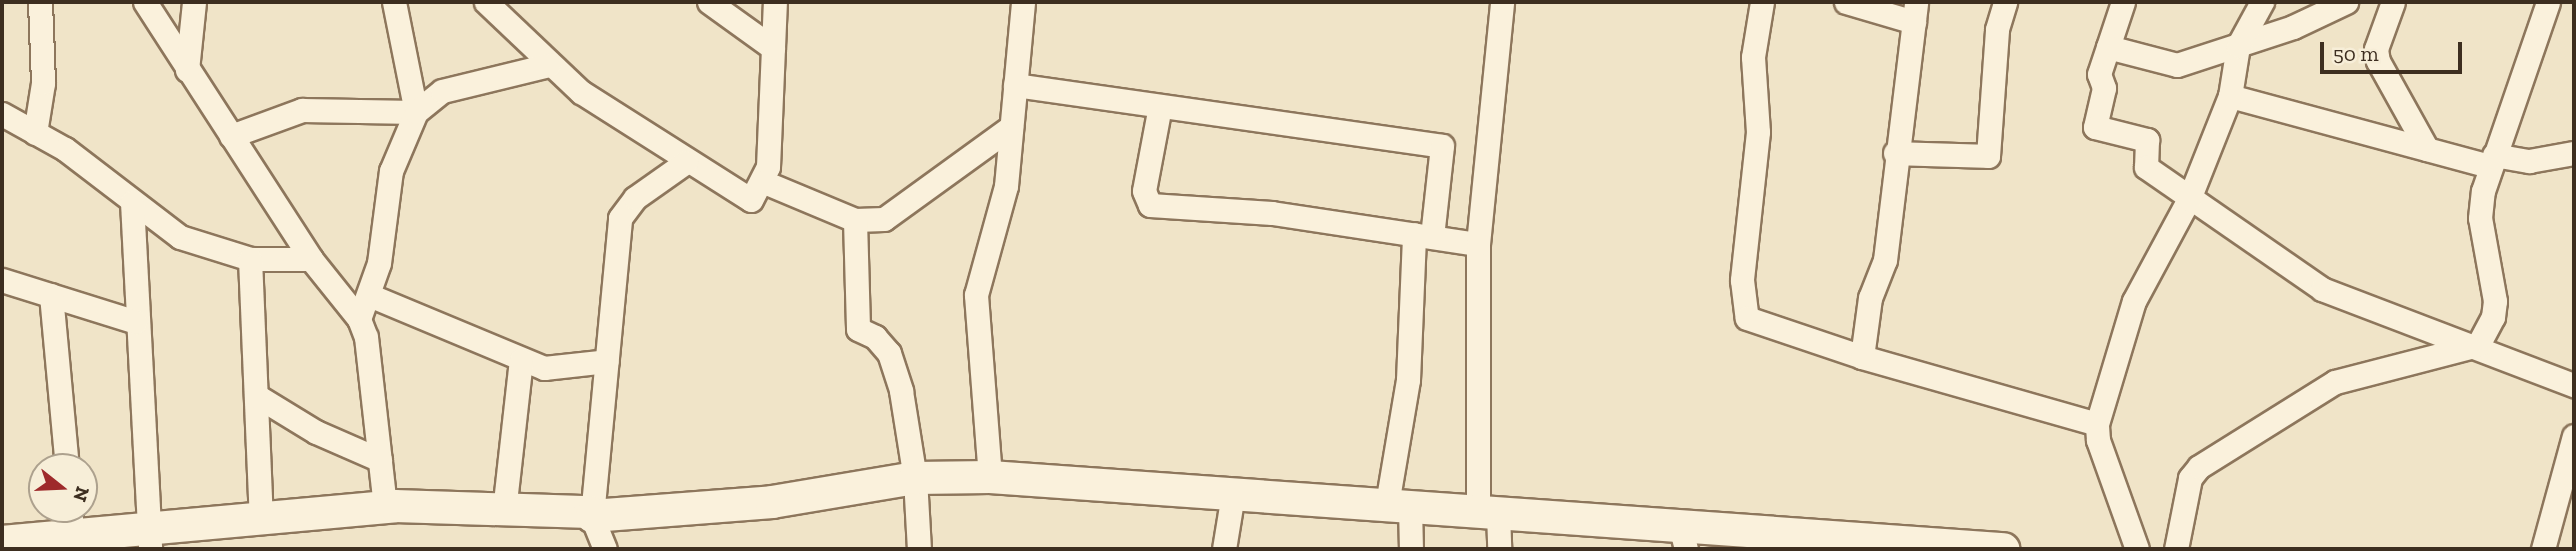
<!DOCTYPE html>
<html>
<head>
<meta charset="utf-8">
<style>
  body { margin:0 }
  #map { position:relative; width:2576px; height:551px; overflow:hidden; background:#f0e4c8; font-family:"Zilla Slab",serif }
  div>[style] { position:absolute }
  [style*='--x'] { left:calc(var(--x)*1px); top:calc(var(--y)*1px); width:calc(var(--w)*1px); rotate:calc(var(--a)*1deg) }
  .roads { filter:drop-shadow(2px 0 #8d765c) drop-shadow(-2px 0 #8d765c) drop-shadow(0 2px #8d765c) drop-shadow(0 -2px #8d765c) }
  .street>* { height:23px; margin:-11.5px; padding:0 11.5px; transform-origin:11.5px; border-radius:11.5px; background:#faf1dc }
  .secondary>* { height:32px; margin:-16px; padding:0 16px; transform-origin:16px; border-radius:16px; background:#faf1dc }
  span { translate:-50% -50%; white-space:nowrap; text-align:center; line-height:1.15; -webkit-text-stroke:7px #f7eed8; paint-order:stroke }
  .frame { position:absolute; inset:0; border:4px solid #3d2e20; pointer-events:none }
  .north { position:absolute; left:28px; top:453px; width:70px; height:70px; box-sizing:border-box; background:#f7eed8; border:2px solid #ada18e; border-radius:50%; rotate:108deg; font-size:19px; font-weight:700; line-height:28px; text-align:center; color:#3d2e20 }
  .north::after { content:''; display:block; margin:auto; width:24px; height:32px; background:#9e2a2b; clip-path:polygon(50% 0,100% 100%,50% 72%,0 100%) }
  .scale { position:absolute; left:2320px; top:42px; width:142px; height:32px; box-sizing:border-box; border:4px solid #3d2e20; border-top:0; padding-left:9px; font-size:21px; line-height:24px; white-space:nowrap; color:#3d2e20; -webkit-text-stroke:5px #f7eed8; paint-order:stroke }
</style>
</head>
<body>
<div id="map">
  <div class="roads">
    <div class="street">
      <i style="--x:145;--y:2;--w:306;--a:57.1"></i>
      <i style="--x:311;--y:259;--w:77;--a:51.3"></i>
      <i style="--x:359;--y:319;--w:19;--a:69"></i>
      <i style="--x:366;--y:337;--w:171;--a:83.6"></i>
      <i style="--x:486;--y:2;--w:131;--a:43.5"></i>
      <i style="--x:581;--y:92;--w:201;--a:32.4"></i>
      <i style="--x:751;--y:200;--w:37;--a:-63"></i>
      <i style="--x:768;--y:167;--w:165;--a:-87.6"></i>
      <i style="--x:709;--y:2;--w:79;--a:35.7"></i>
      <i style="--x:1762;--y:2;--w:56;--a:99.3"></i>
      <i style="--x:1753;--y:57;--w:75;--a:86.2"></i>
      <i style="--x:1758;--y:132;--w:149;--a:96.2"></i>
      <i style="--x:1742;--y:280;--w:38;--a:83"></i>
      <i style="--x:1747;--y:318;--w:121;--a:18.7"></i>
      <i style="--x:1862;--y:357;--w:244;--a:15.9"></i>
      <i style="--x:1846;--y:2;--w:71;--a:16.4"></i>
      <i style="--x:2123;--y:2;--w:76;--a:108.4"></i>
      <i style="--x:2099;--y:74;--w:15;--a:70"></i>
      <i style="--x:2104;--y:88;--w:40;--a:103"></i>
      <i style="--x:2095;--y:127;--w:54;--a:14"></i>
      <i style="--x:2147;--y:140;--w:27;--a:92"></i>
      <i style="--x:2146;--y:167;--w:214;--a:34.7"></i>
      <i style="--x:2322;--y:289;--w:270;--a:20.9"></i>
      <i style="--x:2393;--y:2;--w:50;--a:109.9"></i>
      <i style="--x:2376;--y:49;--w:12;--a:81"></i>
      <i style="--x:2378;--y:61;--w:101;--a:60.9"></i>
      <i style="--x:2108;--y:47;--w:71;--a:14.6"></i>
      <i style="--x:2177;--y:65;--w:122;--a:-18.1"></i>
      <i style="--x:2293;--y:27;--w:59;--a:-25.3"></i>
      <i style="--x:187;--y:70;--w:68;--a:-84.1"></i>
      <i style="--x:1015;--y:85;--w:431;--a:8.1"></i>
      <i style="--x:1442;--y:146;--w:91;--a:96.3"></i>
      <i style="--x:2230;--y:96;--w:269;--a:15.1"></i>
      <i style="--x:1160;--y:106;--w:86;--a:100.7"></i>
      <i style="--x:1144;--y:191;--w:15;--a:67"></i>
      <i style="--x:1150;--y:205;--w:122;--a:3.8"></i>
      <i style="--x:1272;--y:213;--w:208;--a:8.6"></i>
      <i style="--x:2;--y:114;--w:72;--a:29.1"></i>
      <i style="--x:65;--y:149;--w:145;--a:37.4"></i>
      <i style="--x:180;--y:237;--w:73;--a:17.4"></i>
      <i style="--x:250;--y:259;--w:61;--a:0"></i>
      <i style="--x:35;--y:133;--w:51;--a:-80.9"></i>
      <i style="--x:43;--y:83;--w:81;--a:-92.1"></i>
      <i style="--x:231;--y:136;--w:76;--a:-20.1"></i>
      <i style="--x:302;--y:110;--w:114;--a:1"></i>
      <i style="--x:416;--y:112;--w:112;--a:-101.3"></i>
      <i style="--x:1895;--y:153;--w:93;--a:1.8"></i>
      <i style="--x:1988;--y:156;--w:127;--a:-85.9"></i>
      <i style="--x:1997;--y:29;--w:28;--a:-73"></i>
      <i style="--x:2494;--y:155;--w:36;--a:10"></i>
      <i style="--x:2529;--y:161;--w:46;--a:-10.1"></i>
      <i style="--x:764;--y:182;--w:99;--a:22.7"></i>
      <i style="--x:855;--y:220;--w:29;--a:-2"></i>
      <i style="--x:884;--y:219;--w:157;--a:-35.9"></i>
      <i style="--x:132;--y:202;--w:347;--a:87"></i>
      <i style="--x:855;--y:220;--w:109;--a:88.4"></i>
      <i style="--x:858;--y:329;--w:19;--a:25"></i>
      <i style="--x:875;--y:337;--w:21;--a:49"></i>
      <i style="--x:889;--y:353;--w:40;--a:72"></i>
      <i style="--x:901;--y:391;--w:88;--a:80.9"></i>
      <i style="--x:915;--y:478;--w:71;--a:86.8"></i>
      <i style="--x:250;--y:259;--w:261;--a:87.6"></i>
      <i style="--x:2;--y:280;--w:140;--a:17.4"></i>
      <i style="--x:51;--y:295;--w:173;--a:84.7"></i>
      <i style="--x:369;--y:295;--w:190;--a:22.6"></i>
      <i style="--x:544;--y:368;--w:63;--a:-6.3"></i>
      <i style="--x:359;--y:319;--w:59;--a:-70.3"></i>
      <i style="--x:379;--y:263;--w:93;--a:-82.6"></i>
      <i style="--x:391;--y:171;--w:64;--a:-67"></i>
      <i style="--x:416;--y:112;--w:33;--a:-39"></i>
      <i style="--x:442;--y:91;--w:110;--a:-13.7"></i>
      <i style="--x:1862;--y:357;--w:60;--a:-82.3"></i>
      <i style="--x:1870;--y:298;--w:41;--a:-68.5"></i>
      <i style="--x:1885;--y:260;--w:260;--a:-83.1"></i>
      <i style="--x:257;--y:396;--w:69;--a:31.4"></i>
      <i style="--x:316;--y:432;--w:70;--a:23.6"></i>
      <i style="--x:990;--y:477;--w:183;--a:-94.4"></i>
      <i style="--x:976;--y:295;--w:113;--a:-74.6"></i>
      <i style="--x:1006;--y:186;--w:185;--a:-84.7"></i>
      <i style="--x:1387;--y:504;--w:126;--a:-80.4"></i>
      <i style="--x:1408;--y:380;--w:146;--a:-87.6"></i>
      <i style="--x:1410;--y:506;--w:43;--a:88.7"></i>
      <i style="--x:70;--y:509;--w:28;--a:84"></i>
      <i style="--x:1478;--y:510;--w:266;--a:-90"></i>
      <i style="--x:1478;--y:244;--w:243;--a:-84.3"></i>
      <i style="--x:504;--y:511;--w:152;--a:-83.6"></i>
      <i style="--x:590;--y:512;--w:40;--a:68"></i>
      <i style="--x:1498;--y:512;--w:37;--a:88"></i>
      <i style="--x:592;--y:516;--w:299;--a:-84.6"></i>
      <i style="--x:620;--y:218;--w:25;--a:-53"></i>
      <i style="--x:635;--y:198;--w:62;--a:-35.2"></i>
      <i style="--x:1680;--y:525;--w:25;--a:76"></i>
      <i style="--x:1224;--y:549;--w:56;--a:-80.7"></i>
      <i style="--x:2137;--y:549;--w:116;--a:-109.7"></i>
      <i style="--x:2098;--y:440;--w:16;--a:-94"></i>
      <i style="--x:2097;--y:424;--w:128;--a:-73.3"></i>
      <i style="--x:2134;--y:301;--w:116;--a:-61.7"></i>
      <i style="--x:2189;--y:199;--w:111;--a:-68.3"></i>
      <i style="--x:2230;--y:96;--w:51;--a:-80.9"></i>
      <i style="--x:2238;--y:46;--w:50;--a:-61.4"></i>
      <i style="--x:2176;--y:549;--w:72;--a:-78.8"></i>
      <i style="--x:2190;--y:478;--w:14;--a:-51"></i>
      <i style="--x:2199;--y:467;--w:160;--a:-32"></i>
      <i style="--x:2335;--y:382;--w:148;--a:-14.5"></i>
      <i style="--x:2478;--y:345;--w:32;--a:-62"></i>
      <i style="--x:2493;--y:317;--w:16;--a:-83"></i>
      <i style="--x:2495;--y:301;--w:84;--a:-100.2"></i>
      <i style="--x:2480;--y:218;--w:27;--a:-84"></i>
      <i style="--x:2483;--y:191;--w:200;--a:-71"></i>
      <i style="--x:2543;--y:549;--w:117;--a:-74.7"></i>
    </div>
    <div class="secondary">
      <i style="--x:2;--y:542;--w:395;--a:-5.2"></i>
      <i style="--x:395;--y:506;--w:195;--a:1.8"></i>
      <i style="--x:590;--y:512;--w:4;--a:63"></i>
      <i style="--x:592;--y:516;--w:181;--a:-4.4"></i>
      <i style="--x:772;--y:502;--w:145;--a:-9.5"></i>
      <i style="--x:915;--y:478;--w:75;--a:-0.8"></i>
      <i style="--x:990;--y:477;--w:1016;--a:4.07"></i>
    </div>
  </div>
  <div class="frame"></div>
  <div class="north">N</div>
  <div class="scale">50 m</div>
</div>
</body>
</html>
